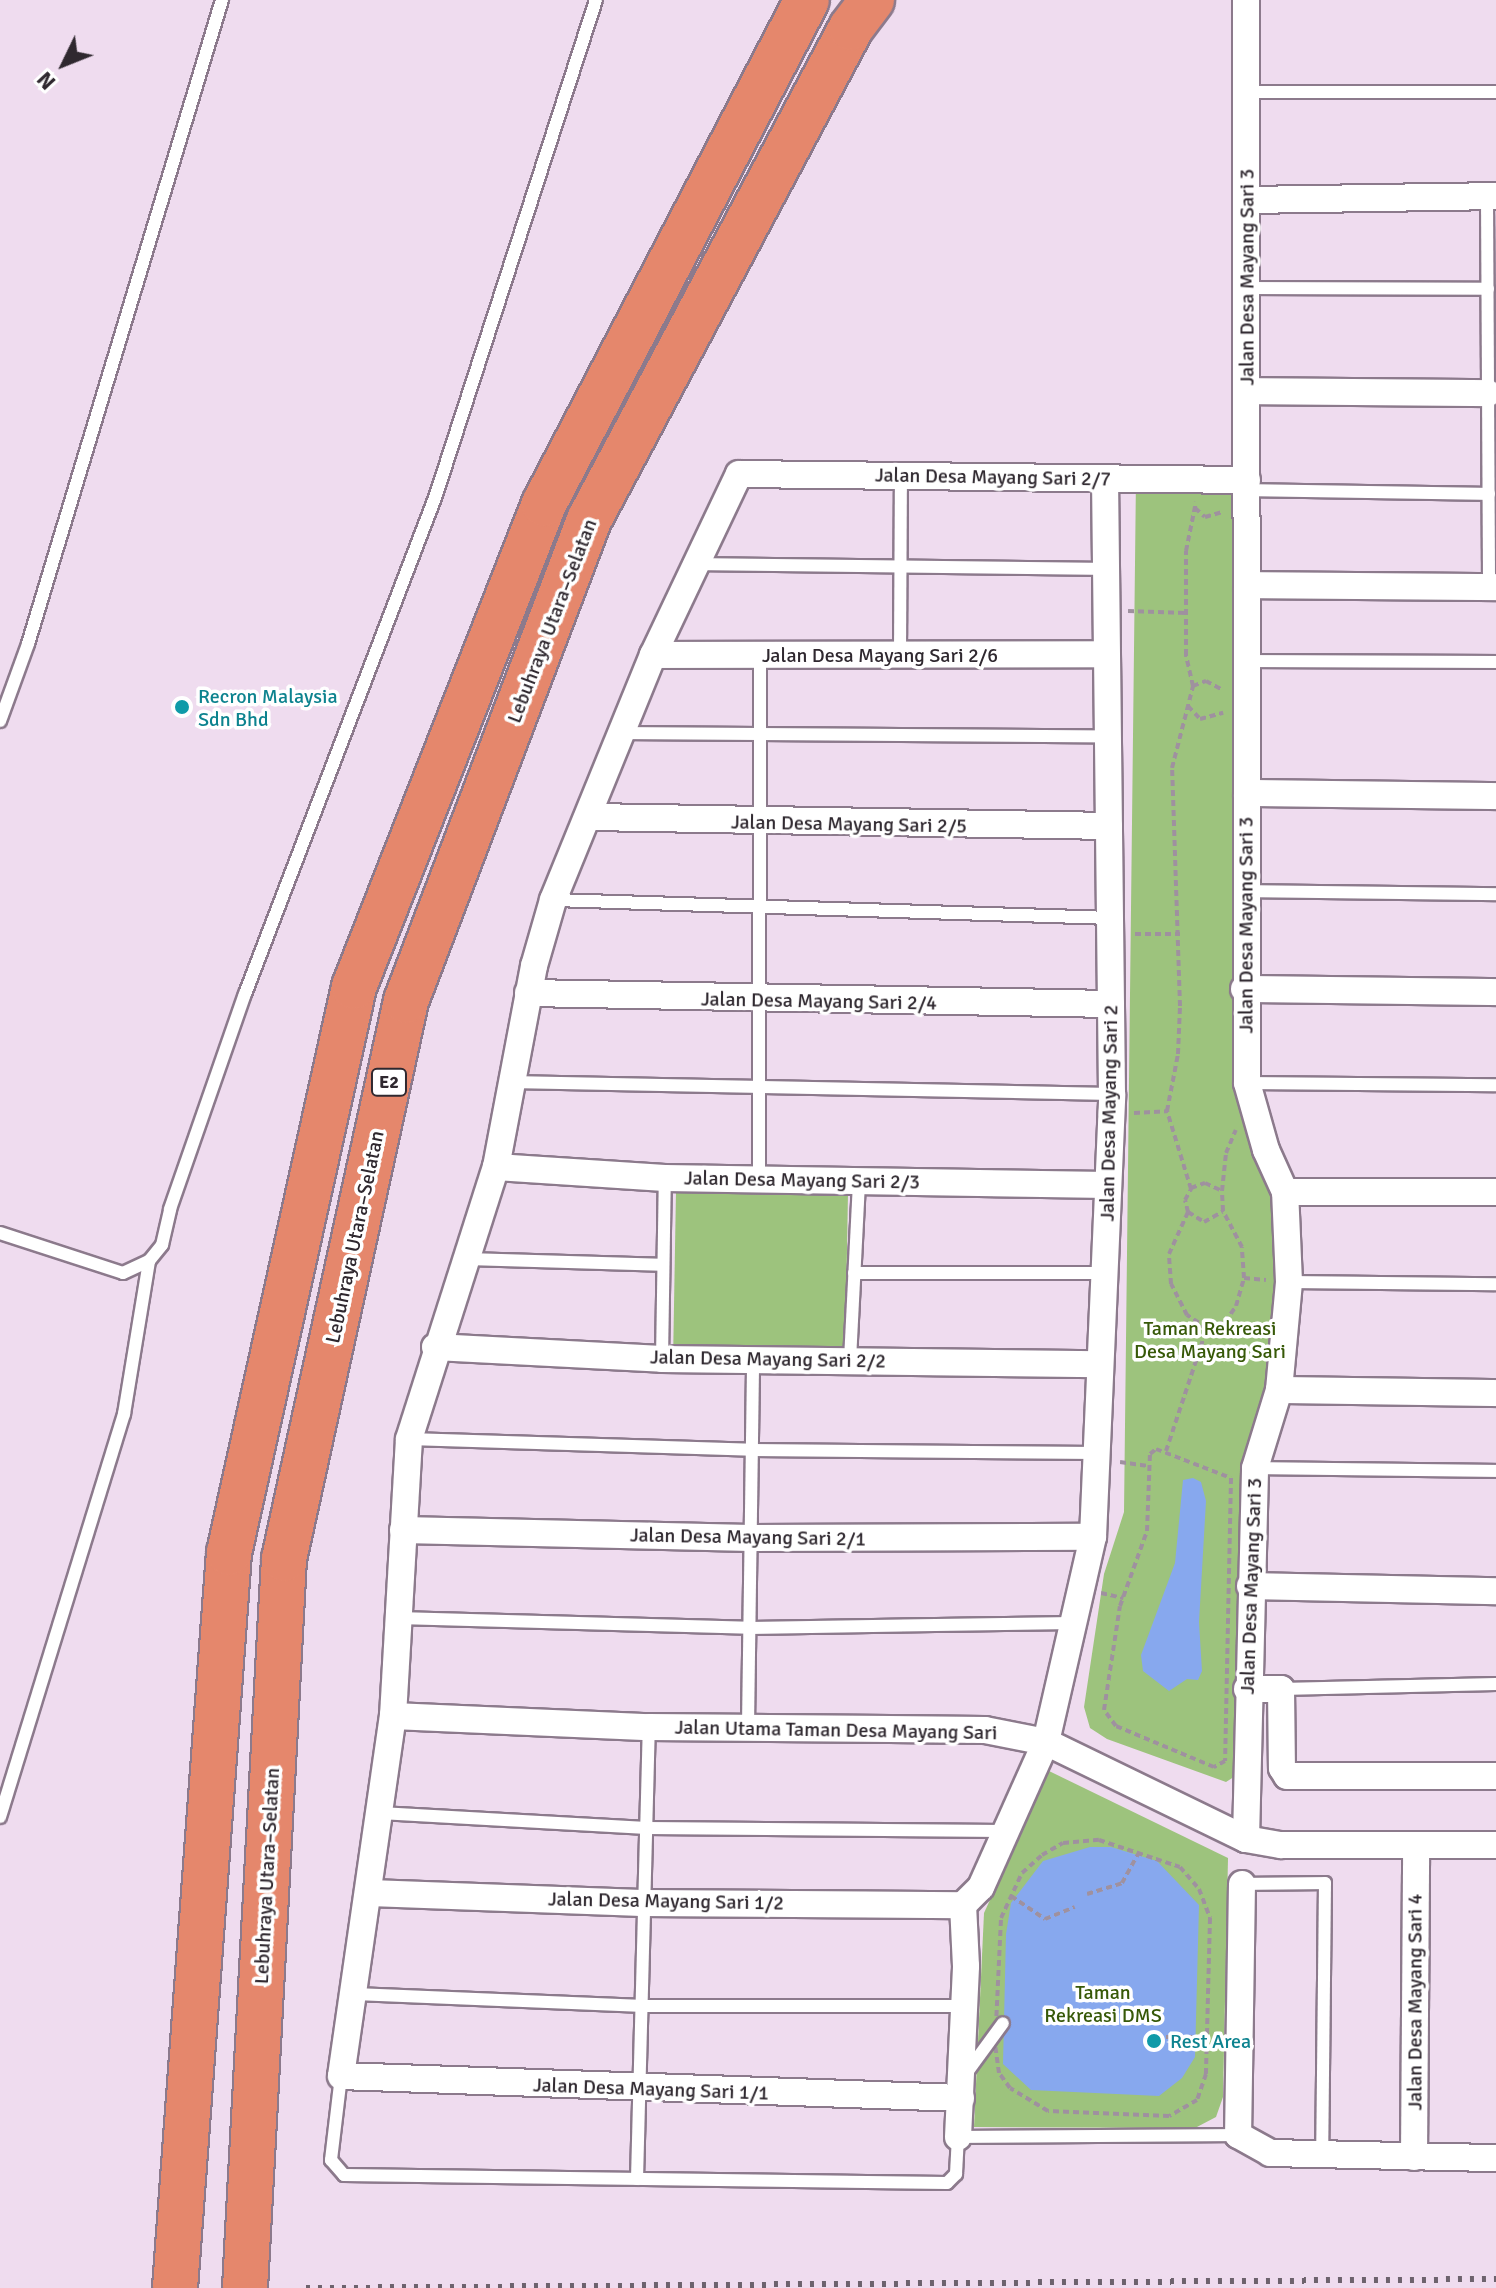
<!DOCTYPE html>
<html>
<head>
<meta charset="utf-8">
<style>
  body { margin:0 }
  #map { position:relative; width:1496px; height:2288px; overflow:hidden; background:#efdcef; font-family:Signika,sans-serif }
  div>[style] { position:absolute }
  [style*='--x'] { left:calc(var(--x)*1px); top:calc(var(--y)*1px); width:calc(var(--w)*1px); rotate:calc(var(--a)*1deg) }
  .green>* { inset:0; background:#9dc37d; transform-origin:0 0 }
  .water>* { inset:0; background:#87a8ee }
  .path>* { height:4px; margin-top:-2px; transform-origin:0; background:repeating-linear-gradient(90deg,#9f919f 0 6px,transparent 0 10px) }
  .roads { filter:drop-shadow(2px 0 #8c7a8c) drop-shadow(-2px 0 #8c7a8c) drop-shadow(0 2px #8c7a8c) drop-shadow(0 -2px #8c7a8c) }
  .service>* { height:12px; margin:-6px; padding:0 6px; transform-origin:6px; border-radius:6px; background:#fff }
  .minor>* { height:26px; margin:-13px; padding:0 13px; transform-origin:13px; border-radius:13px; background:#fff }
  .motorway>* { height:44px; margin:-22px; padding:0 22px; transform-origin:22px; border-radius:22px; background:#e5876c }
  .rail>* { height:6px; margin-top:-3px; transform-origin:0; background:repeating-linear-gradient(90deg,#6d626d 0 4px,transparent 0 12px) }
  .dots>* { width:22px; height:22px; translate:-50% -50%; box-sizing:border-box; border:4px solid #fff; border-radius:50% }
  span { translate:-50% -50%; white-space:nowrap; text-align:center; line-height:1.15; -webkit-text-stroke:7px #fff; paint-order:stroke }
  .shield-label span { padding:2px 6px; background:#fff; border:2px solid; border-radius:6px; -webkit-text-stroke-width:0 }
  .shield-label { font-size:18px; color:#2f282f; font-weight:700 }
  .street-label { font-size:20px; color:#2f282f }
  .culture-label { font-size:20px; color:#0d838f }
  .left { translate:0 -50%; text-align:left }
  .park-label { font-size:20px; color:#375908 }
  .north { position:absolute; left:24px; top:24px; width:80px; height:80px; -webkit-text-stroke:6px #fff; paint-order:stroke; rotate:227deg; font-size:22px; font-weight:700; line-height:32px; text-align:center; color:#2f282f }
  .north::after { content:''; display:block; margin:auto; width:28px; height:36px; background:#2f282f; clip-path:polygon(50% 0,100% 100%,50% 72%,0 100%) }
</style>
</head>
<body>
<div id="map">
  <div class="green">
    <i style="clip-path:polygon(1254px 476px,1248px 1069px,1290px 1193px,1292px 1342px,1250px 1466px,1240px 1773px,1226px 1782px,1107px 1739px,1090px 1728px,1084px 1707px,1104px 1574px,1124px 1512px,1136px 477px)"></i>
    <i style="left:676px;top:1191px;width:172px;height:156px;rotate:1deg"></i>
    <i style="clip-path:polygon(1049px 1771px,1228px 1858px,1223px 2097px,1216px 2117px,1195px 2128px,974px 2127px,984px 1913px)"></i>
  </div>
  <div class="water">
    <i style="clip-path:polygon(1193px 1478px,1201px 1482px,1206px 1501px,1199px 1622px,1202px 1671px,1198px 1680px,1187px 1679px,1169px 1691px,1143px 1671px,1141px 1655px,1175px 1563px,1183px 1480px)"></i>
    <i style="clip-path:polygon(1090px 1847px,1111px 1847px,1157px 1861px,1199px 1905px,1195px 2057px,1182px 2078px,1159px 2096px,1031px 2090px,1003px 2064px,1006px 1934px,1011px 1903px,1043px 1861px)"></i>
  </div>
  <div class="path">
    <i style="--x:1195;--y:508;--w:13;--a:42"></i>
    <i style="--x:1205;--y:517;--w:19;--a:-16"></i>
    <i style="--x:1128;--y:611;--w:58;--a:2"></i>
    <i style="--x:1193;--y:686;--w:32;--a:-103"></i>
    <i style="--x:1186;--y:655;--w:104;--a:-90"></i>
    <i style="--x:1186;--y:551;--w:50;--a:-78.5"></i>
    <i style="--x:1188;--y:706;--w:18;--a:47"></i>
    <i style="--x:1200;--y:719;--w:24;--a:-15"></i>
    <i style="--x:1135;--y:934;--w:45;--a:0"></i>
    <i style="--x:1134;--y:1113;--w:33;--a:-3"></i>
    <i style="--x:1191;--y:1188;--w:15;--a:-20"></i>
    <i style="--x:1205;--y:1183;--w:19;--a:25"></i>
    <i style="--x:1188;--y:1212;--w:19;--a:32"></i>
    <i style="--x:1204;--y:1222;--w:21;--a:-29"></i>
    <i style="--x:1244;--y:1278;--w:22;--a:5"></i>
    <i style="--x:1207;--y:1328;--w:24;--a:-147"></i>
    <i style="--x:1187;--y:1315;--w:35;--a:-117"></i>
    <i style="--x:1171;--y:1284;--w:30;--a:-94"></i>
    <i style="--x:1169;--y:1254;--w:46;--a:-65.7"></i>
    <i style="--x:1188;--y:1212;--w:12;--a:-104"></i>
    <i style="--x:1185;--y:1200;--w:13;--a:-61"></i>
    <i style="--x:1191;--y:1189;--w:82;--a:-107.1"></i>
    <i style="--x:1167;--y:1111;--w:58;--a:-79.1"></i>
    <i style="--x:1178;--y:1054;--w:48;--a:-87.6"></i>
    <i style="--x:1180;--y:1006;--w:238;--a:-91.9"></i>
    <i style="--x:1172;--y:768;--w:85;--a:-75.6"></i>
    <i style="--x:1193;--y:686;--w:14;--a:-21"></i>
    <i style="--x:1206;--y:681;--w:19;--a:28"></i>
    <i style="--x:1156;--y:1449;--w:80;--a:21.1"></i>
    <i style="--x:1231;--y:1478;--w:283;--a:91.2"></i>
    <i style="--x:1225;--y:1761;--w:13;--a:151"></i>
    <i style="--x:1214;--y:1767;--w:106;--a:-157.3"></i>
    <i style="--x:1116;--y:1726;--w:20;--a:-127"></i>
    <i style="--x:1104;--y:1710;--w:105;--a:-81.3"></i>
    <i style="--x:1120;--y:1606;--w:80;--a:-70.2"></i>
    <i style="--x:1147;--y:1531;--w:77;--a:-87.8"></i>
    <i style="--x:1150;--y:1454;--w:8;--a:-40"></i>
    <i style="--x:1166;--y:1451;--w:130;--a:-71.6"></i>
    <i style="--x:1207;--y:1328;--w:19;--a:-18"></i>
    <i style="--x:1225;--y:1322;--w:19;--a:-55"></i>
    <i style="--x:1236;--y:1306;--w:29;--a:-74"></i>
    <i style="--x:1244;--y:1278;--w:31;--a:-94"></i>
    <i style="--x:1242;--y:1247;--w:41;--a:-117.8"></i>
    <i style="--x:1223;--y:1211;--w:20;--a:-93"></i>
    <i style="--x:1222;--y:1191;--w:38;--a:-84"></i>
    <i style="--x:1226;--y:1153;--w:25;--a:-67"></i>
    <i style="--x:1120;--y:1462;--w:30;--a:8"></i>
    <i style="--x:1101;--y:1593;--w:23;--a:13"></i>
    <i style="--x:1099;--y:1840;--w:85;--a:18.4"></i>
    <i style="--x:1180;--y:1867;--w:29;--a:49"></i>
    <i style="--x:1199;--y:1889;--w:31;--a:69"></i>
    <i style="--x:1210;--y:1918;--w:156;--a:91.5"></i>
    <i style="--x:1206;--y:2074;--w:28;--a:109"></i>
    <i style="--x:1197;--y:2100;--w:32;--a:150"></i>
    <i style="--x:1169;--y:2116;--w:121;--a:-177.6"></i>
    <i style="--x:1048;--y:2111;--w:44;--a:-148.8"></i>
    <i style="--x:1010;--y:2088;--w:19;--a:-126"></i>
    <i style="--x:999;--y:2073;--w:27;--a:-98"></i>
    <i style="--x:995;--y:2046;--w:128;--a:-87.3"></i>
    <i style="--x:1001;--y:1918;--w:50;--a:-65"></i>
    <i style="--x:1022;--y:1873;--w:27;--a:-42"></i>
    <i style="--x:1042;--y:1855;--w:24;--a:-30"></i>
    <i style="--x:1063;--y:1843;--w:36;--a:-5"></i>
    <i style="--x:1087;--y:1894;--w:37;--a:-17"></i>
    <i style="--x:1122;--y:1883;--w:37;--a:-61"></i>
    <i style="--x:1011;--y:1896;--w:41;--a:34.1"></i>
    <i style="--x:1045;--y:1919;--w:32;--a:-22"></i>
    <i style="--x:1166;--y:2037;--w:41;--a:0"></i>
  </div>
  <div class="roads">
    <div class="service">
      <i style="--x:1247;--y:92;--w:249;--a:0"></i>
      <i style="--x:1487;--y:196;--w:391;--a:89.7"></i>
      <i style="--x:1247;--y:288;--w:241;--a:0.2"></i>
      <i style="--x:1247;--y:490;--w:242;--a:0.9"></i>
      <i style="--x:696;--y:564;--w:410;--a:0.7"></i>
      <i style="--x:900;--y:654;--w:178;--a:-89.7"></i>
      <i style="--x:1247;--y:661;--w:249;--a:0.2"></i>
      <i style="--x:0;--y:721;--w:82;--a:-70"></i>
      <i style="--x:28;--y:644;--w:673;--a:-73.24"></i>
      <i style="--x:623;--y:733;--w:485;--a:0.4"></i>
      <i style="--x:1244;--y:891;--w:252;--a:0.7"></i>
      <i style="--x:554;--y:900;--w:556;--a:1.85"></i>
      <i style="--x:510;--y:1082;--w:602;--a:1.14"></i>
      <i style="--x:1247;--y:1083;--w:249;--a:0.5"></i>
      <i style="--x:759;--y:1178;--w:523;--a:-89.89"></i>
      <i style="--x:0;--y:1233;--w:129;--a:18"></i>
      <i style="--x:123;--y:1273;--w:29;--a:-25"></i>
      <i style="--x:149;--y:1261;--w:21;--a:-51"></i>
      <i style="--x:162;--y:1245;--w:37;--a:-77"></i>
      <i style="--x:170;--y:1209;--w:228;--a:-70.8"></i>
      <i style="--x:245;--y:994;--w:534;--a:-69.05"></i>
      <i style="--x:436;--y:495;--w:520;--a:-72.09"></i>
      <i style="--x:465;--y:1259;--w:198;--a:1.7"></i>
      <i style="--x:854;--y:1273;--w:250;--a:0"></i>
      <i style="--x:1289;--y:1282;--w:207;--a:0.6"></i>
      <i style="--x:662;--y:1359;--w:181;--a:-89.1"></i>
      <i style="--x:850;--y:1360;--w:180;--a:-87.1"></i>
      <i style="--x:409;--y:1439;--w:343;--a:1.8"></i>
      <i style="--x:752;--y:1450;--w:345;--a:0.5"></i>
      <i style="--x:1255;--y:1468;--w:241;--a:0.7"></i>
      <i style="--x:398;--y:1618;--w:351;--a:1.6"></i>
      <i style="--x:749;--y:1628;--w:325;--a:-0.9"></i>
      <i style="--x:1281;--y:1689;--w:215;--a:-1.3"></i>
      <i style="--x:748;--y:1726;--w:368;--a:-89.2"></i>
      <i style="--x:380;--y:1813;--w:267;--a:3.2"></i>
      <i style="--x:647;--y:1828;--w:357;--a:0.5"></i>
      <i style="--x:0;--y:1817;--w:422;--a:-72.9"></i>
      <i style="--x:124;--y:1414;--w:155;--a:-80.7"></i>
      <i style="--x:1242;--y:1884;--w:83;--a:-0.7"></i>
      <i style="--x:1325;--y:1883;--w:272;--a:90.6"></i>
      <i style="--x:355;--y:1994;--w:289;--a:2.4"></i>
      <i style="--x:644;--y:2006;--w:320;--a:0"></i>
      <i style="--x:965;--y:2075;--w:64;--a:-53.8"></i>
      <i style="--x:341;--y:2076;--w:85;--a:96.8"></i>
      <i style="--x:331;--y:2160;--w:20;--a:49"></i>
      <i style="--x:344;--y:2175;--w:603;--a:0.76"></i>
      <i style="--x:947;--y:2183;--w:13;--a:-45"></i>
      <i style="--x:956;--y:2174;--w:37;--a:-87"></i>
      <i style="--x:958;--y:2137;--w:280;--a:-0.4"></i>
      <i style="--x:637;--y:2179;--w:452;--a:-88.5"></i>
    </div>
    <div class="minor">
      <i style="--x:1247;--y:200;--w:249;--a:-0.9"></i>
      <i style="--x:1247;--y:391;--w:241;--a:0.5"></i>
      <i style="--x:1247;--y:585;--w:249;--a:0.5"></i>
      <i style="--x:653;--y:655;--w:453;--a:-0.1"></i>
      <i style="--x:1247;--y:793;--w:249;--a:0.7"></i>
      <i style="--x:590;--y:817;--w:519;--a:0.99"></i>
      <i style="--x:1244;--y:989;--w:252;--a:0.7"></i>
      <i style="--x:528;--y:993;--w:583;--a:1.08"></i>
      <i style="--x:496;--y:1167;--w:169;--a:3.7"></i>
      <i style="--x:665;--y:1178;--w:443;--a:0.9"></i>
      <i style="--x:1285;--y:1192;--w:211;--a:0"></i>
      <i style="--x:435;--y:1347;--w:227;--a:3"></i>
      <i style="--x:662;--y:1359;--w:438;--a:0.7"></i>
      <i style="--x:1279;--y:1390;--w:217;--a:0.8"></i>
      <i style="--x:403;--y:1530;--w:348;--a:1.3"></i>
      <i style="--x:751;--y:1538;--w:342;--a:-0.2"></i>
      <i style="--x:1250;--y:1586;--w:246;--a:1.2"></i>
      <i style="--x:1247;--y:1689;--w:34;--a:0"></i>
      <i style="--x:1281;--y:1689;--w:79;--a:89.3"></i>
      <i style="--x:1282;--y:1768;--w:9;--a:58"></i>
      <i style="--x:1287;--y:1776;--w:209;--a:0"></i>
      <i style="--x:393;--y:1716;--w:256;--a:2.5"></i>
      <i style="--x:649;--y:1727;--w:336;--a:0.5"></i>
      <i style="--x:985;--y:1730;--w:62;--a:11.1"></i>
      <i style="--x:1046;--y:1742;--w:222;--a:25.9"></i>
      <i style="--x:1246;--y:1839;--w:36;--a:10"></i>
      <i style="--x:1281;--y:1845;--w:215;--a:0"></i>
      <i style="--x:1246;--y:1839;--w:371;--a:-88.6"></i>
      <i style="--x:1255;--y:1468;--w:82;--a:-72.9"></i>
      <i style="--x:1279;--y:1390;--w:108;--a:-84.7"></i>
      <i style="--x:1289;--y:1282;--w:90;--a:-92.5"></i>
      <i style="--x:1285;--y:1192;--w:46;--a:-114.3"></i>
      <i style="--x:1266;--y:1150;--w:70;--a:-105.8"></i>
      <i style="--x:1247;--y:1083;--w:1083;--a:-90.05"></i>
      <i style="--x:1242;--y:1884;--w:251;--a:90.9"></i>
      <i style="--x:1238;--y:2135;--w:37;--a:29"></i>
      <i style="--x:1270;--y:2153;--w:226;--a:1.3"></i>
      <i style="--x:370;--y:1893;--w:272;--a:2.1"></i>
      <i style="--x:642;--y:1903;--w:321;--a:0.4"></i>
      <i style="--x:961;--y:2098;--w:620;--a:-177.97"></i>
      <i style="--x:341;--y:2076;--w:364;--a:-81.8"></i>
      <i style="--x:393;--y:1716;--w:277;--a:-86.7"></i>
      <i style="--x:409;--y:1439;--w:286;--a:-72.3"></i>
      <i style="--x:496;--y:1167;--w:205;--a:-79.3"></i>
      <i style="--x:534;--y:966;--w:69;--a:-73.9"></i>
      <i style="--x:553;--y:900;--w:265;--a:-67.8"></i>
      <i style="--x:653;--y:655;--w:200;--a:-64.6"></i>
      <i style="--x:739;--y:474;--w:508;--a:0.68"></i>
      <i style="--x:958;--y:2137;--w:171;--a:-87.3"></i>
      <i style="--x:966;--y:1966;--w:61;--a:-92.8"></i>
      <i style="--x:963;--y:1905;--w:25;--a:-45"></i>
      <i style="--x:981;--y:1887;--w:159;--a:-65.9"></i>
      <i style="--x:1046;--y:1742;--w:210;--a:-77.1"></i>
      <i style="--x:1093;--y:1537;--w:443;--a:-87.5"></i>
      <i style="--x:1112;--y:1094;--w:616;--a:-90.65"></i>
      <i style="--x:1414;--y:2157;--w:309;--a:-89.6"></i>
    </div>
    <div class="motorway">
      <i style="--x:175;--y:2288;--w:737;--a:-85.8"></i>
      <i style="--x:229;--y:1553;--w:580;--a:-77.55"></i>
      <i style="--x:354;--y:987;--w:519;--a:-68.53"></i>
      <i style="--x:544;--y:504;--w:568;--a:-62.44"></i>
      <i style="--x:245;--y:2288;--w:730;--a:-86.94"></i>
      <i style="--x:284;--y:1559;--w:571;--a:-77.67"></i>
      <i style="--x:406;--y:1001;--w:515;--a:-69.17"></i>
      <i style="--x:589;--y:520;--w:557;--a:-61.96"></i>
      <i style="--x:851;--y:28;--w:35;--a:-53"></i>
    </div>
  </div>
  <div class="rail">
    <i style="--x:306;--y:2288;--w:1190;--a:-0.43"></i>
  </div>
  <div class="dots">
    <i style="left:182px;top:707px;background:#0f9aa8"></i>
    <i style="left:1154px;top:2041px;background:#0f9aa8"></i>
  </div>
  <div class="shield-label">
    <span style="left:389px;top:1082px">E2</span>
  </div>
  <div class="street-label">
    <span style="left:1247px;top:277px;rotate:-90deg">Jalan Desa Mayang Sari 3</span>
    <span style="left:993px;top:477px;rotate:1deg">Jalan Desa Mayang Sari 2/7</span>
    <span style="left:552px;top:621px;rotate:-69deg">Lebuhraya Utara–Selatan</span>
    <span style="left:880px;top:655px">Jalan Desa Mayang Sari 2/6</span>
    <span style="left:849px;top:824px;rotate:1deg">Jalan Desa Mayang Sari 2/5</span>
    <span style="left:1246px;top:925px;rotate:-90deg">Jalan Desa Mayang Sari 3</span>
    <span style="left:819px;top:1001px;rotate:1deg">Jalan Desa Mayang Sari 2/4</span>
    <span style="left:1109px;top:1113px;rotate:-89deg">Jalan Desa Mayang Sari 2</span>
    <span style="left:802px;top:1180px;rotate:1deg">Jalan Desa Mayang Sari 2/3</span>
    <span style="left:355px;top:1237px;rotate:-78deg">Lebuhraya Utara–Selatan</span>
    <span style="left:768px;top:1359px;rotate:1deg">Jalan Desa Mayang Sari 2/2</span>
    <span style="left:748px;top:1537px;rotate:1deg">Jalan Desa Mayang Sari 2/1</span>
    <span style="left:1251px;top:1586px;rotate:-88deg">Jalan Desa Mayang Sari 3</span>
    <span style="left:836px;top:1730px;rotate:1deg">Jalan Utama Taman Desa Mayang Sari</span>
    <span style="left:267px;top:1876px;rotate:-87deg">Lebuhraya Utara–Selatan</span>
    <span style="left:666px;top:1901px;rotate:1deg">Jalan Desa Mayang Sari 1/2</span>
    <span style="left:1415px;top:2002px;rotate:-90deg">Jalan Desa Mayang Sari 4</span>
    <span style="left:651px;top:2089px;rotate:2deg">Jalan Desa Mayang Sari 1/1</span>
  </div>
  <div class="culture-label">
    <span class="left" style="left:198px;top:708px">Recron Malaysia<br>Sdn Bhd</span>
    <span class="left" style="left:1170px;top:2041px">Rest Area</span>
  </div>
  <div class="park-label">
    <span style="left:1210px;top:1340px">Taman Rekreasi<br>Desa Mayang Sari</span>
    <span style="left:1103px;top:2004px">Taman<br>Rekreasi DMS</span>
  </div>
  <div class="north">N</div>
</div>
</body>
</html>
